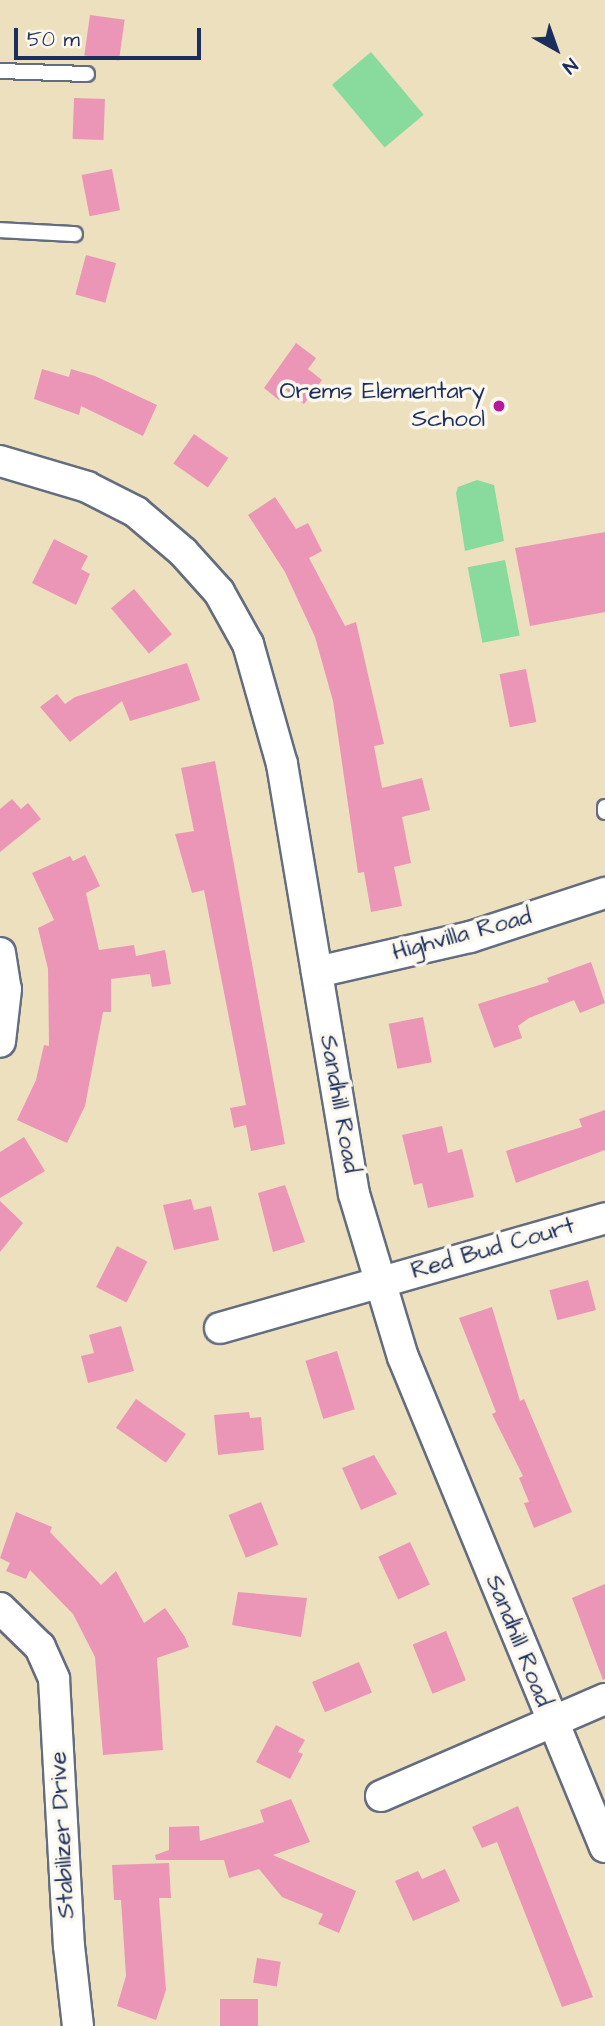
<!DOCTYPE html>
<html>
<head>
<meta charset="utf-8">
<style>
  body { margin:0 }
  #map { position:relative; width:605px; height:2026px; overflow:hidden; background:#ede0be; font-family:"Architects Daughter",sans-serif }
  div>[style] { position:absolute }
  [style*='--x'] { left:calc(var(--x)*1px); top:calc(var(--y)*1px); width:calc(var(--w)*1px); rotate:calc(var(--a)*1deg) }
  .green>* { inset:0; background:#89db9d; transform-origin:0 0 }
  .building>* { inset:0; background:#ec96b7; transform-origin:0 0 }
  .roads { filter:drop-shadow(2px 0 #646d80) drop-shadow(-2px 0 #646d80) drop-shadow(0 2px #646d80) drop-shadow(0 -2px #646d80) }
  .service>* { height:14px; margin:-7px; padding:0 7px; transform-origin:7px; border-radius:7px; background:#fff }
  .minor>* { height:30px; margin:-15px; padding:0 15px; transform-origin:15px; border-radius:15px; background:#fff }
  .dots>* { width:19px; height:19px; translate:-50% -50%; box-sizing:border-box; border:4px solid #fbf7ec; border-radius:50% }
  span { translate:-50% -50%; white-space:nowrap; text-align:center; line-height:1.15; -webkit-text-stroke:7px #fbf7ec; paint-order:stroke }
  .poi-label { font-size:24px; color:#1b2f5e }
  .right { translate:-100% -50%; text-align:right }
  .street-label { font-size:24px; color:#1b2f5e }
  .north { position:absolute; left:521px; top:14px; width:70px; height:70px; -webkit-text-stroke:5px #fbf7ec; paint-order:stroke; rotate:140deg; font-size:19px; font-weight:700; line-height:28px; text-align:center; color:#1b2f5e }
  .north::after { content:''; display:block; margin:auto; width:24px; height:32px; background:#1b2f5e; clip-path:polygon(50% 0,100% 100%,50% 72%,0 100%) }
  .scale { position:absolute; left:14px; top:28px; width:187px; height:32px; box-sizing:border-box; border:4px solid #1b2f5e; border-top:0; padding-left:9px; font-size:21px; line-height:24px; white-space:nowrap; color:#1b2f5e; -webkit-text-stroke:5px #fbf7ec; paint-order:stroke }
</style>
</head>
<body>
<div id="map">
  <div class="green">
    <i style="left:371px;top:52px;width:82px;height:51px;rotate:50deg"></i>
    <i style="clip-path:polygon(477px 480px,494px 485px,504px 541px,465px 551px,456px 493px,458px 487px)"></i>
    <i style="left:505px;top:560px;width:77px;height:38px;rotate:79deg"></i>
  </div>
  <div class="building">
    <i style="left:90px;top:15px;width:35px;height:41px;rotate:8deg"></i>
    <i style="left:74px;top:98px;width:31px;height:41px;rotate:2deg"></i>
    <i style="left:112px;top:169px;width:42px;height:31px;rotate:79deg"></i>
    <i style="left:86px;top:255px;width:31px;height:41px;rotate:15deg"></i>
    <i style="clip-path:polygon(296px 343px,316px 358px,308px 369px,322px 380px,304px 404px,286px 390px,279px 400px,264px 388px)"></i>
    <i style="clip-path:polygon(42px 369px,69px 377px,71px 369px,95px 376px,157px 405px,143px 436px,81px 406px,79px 415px,34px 399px)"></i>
    <i style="left:194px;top:434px;width:42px;height:36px;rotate:35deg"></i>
    <i style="clip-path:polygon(275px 497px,296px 529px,308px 523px,322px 551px,309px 558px,345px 626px,356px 622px,384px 744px,374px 746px,382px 788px,422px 778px,430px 810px,402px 817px,411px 863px,394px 867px,402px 906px,371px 912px,364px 872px,358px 873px,333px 701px,315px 637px,285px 572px,248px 515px)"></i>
    <i style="clip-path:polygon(605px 532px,605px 612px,530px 626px,515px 548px)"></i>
    <i style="clip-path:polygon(54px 539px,88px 556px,81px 569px,90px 574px,76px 605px,32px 583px)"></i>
    <i style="left:134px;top:589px;width:59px;height:30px;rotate:50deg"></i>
    <i style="clip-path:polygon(187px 663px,200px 700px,130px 721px,122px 701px,70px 742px,40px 707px,57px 694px,65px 704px,75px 697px)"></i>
    <i style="left:526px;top:669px;width:54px;height:27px;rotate:79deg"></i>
    <i style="clip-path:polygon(215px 761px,285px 1144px,251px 1151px,246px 1125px,234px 1128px,230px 1108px,246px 1105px,204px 890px,192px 893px,175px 834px,194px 831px,181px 768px)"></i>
    <i style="clip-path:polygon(12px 799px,21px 809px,28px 803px,41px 819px,0 852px,0 809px)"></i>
    <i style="clip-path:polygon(85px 855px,100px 886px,86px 893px,99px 950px,134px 945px,136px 956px,165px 950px,171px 984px,152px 987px,150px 974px,111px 979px,111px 1012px,103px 1012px,85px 1106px,67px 1143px,17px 1120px,36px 1080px,44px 1045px,49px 1046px,48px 969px,38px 928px,54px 920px,32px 873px,70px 856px,73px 861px)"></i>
    <i style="clip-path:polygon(591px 962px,605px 1003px,580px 1013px,574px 1000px,529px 1018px,518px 1026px,522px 1038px,494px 1048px,478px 1004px,549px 982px,547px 978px)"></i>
    <i style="left:423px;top:1017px;width:46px;height:35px;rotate:79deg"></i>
    <i style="clip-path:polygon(605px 1110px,605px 1150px,516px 1183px,506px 1151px,582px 1127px,579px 1119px)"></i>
    <i style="clip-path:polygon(442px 1126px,448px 1153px,462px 1149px,474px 1197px,428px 1208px,422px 1183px,414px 1185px,402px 1135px)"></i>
    <i style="clip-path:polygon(24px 1137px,45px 1171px,0 1198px,0 1152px)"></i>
    <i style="clip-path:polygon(285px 1185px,305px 1242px,273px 1252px,258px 1193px)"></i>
    <i style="clip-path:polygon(191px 1199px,194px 1210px,211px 1206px,219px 1240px,174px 1250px,163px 1205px)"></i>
    <i style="clip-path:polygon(0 1201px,23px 1223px,0 1252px)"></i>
    <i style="left:117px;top:1246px;width:34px;height:46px;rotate:27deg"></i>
    <i style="left:588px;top:1280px;width:31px;height:40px;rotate:75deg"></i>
    <i style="clip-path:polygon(492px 1307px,520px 1401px,524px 1399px,572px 1512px,534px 1528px,524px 1503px,529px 1502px,519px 1478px,523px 1476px,492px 1414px,496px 1412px,459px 1318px)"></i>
    <i style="clip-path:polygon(121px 1326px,134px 1371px,88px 1383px,81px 1356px,94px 1353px,89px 1335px)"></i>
    <i style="left:337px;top:1351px;width:61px;height:33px;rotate:73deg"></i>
    <i style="left:136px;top:1399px;width:61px;height:35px;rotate:35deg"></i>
    <i style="clip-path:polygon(249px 1412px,250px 1418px,261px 1417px,264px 1450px,218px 1455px,214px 1415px)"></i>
    <i style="clip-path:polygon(374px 1455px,397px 1494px,361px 1510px,342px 1468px)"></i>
    <i style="left:261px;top:1502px;width:46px;height:35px;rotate:68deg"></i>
    <i style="clip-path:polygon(16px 1512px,52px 1527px,50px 1532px,101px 1585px,116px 1571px,144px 1623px,165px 1608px,185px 1637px,189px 1647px,157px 1658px,163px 1750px,103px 1755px,95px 1657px,73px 1614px,30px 1570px,26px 1579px,6px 1571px,10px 1563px,0 1558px)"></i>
    <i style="left:410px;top:1542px;width:47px;height:35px;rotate:65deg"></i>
    <i style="clip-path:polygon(605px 1584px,605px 1679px,603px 1680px,572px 1598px)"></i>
    <i style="clip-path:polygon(238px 1592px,307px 1598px,301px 1637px,232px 1625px)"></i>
    <i style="left:446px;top:1631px;width:53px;height:36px;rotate:68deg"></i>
    <i style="left:359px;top:1662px;width:33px;height:51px;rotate:67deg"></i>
    <i style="clip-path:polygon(276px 1725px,305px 1740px,298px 1752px,303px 1754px,290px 1779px,256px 1762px)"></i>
    <i style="clip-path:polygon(291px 1799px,310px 1842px,273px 1855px,356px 1891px,339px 1933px,318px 1924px,323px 1914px,282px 1897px,259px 1869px,229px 1878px,224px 1860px,156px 1860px,155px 1855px,169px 1850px,169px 1827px,199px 1826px,200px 1841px,264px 1822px,260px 1810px)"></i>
    <i style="clip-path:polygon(518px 1806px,593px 1997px,562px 2007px,497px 1842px,482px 1848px,472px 1827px)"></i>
    <i style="clip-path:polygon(169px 1863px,171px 1898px,159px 1898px,166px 1990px,156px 2020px,117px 2006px,126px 1976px,121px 1900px,114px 1900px,112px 1865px)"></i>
    <i style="clip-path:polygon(445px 1869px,460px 1901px,413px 1921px,395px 1881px,418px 1871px,422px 1879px)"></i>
    <i style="left:257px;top:1958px;width:24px;height:25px;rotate:9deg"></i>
    <i style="left:220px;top:1999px;width:38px;height:27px"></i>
  </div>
  <div class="roads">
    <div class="service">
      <i style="--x:0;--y:71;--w:87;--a:2"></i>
      <i style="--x:0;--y:230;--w:75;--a:3.1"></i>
      <i style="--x:605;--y:807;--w:5;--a:90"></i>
    </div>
    <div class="minor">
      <i style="--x:0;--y:461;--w:91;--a:16.6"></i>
      <i style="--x:87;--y:487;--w:55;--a:27"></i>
      <i style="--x:136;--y:512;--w:62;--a:40.4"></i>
      <i style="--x:183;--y:552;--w:54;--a:48"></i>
      <i style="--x:219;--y:592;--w:60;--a:60.9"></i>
      <i style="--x:248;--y:644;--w:125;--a:74.2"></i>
      <i style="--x:282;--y:764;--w:436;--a:80.5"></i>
      <i style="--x:354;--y:1194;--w:170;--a:73.3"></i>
      <i style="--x:403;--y:1357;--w:530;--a:67.6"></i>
      <i style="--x:0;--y:953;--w:36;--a:81"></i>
      <i style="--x:6;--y:989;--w:53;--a:96.5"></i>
      <i style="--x:317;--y:972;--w:157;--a:-12.9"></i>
      <i style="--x:470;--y:937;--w:142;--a:-18.1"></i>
      <i style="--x:220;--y:1328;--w:400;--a:-15.9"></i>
      <i style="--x:0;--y:1608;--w:56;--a:44.3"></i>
      <i style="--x:40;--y:1647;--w:35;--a:66"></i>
      <i style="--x:54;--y:1679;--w:267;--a:86.8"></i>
      <i style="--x:69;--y:1946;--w:81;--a:83.6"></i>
      <i style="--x:381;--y:1796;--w:244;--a:-23.4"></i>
    </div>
  </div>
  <div class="dots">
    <i style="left:499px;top:406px;background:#b5179e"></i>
  </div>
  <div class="poi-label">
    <span class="right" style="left:485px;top:406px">Orems Elementary<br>School</span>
  </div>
  <div class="street-label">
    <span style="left:462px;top:935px;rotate:-15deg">Highvilla Road</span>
    <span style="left:339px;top:1104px;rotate:80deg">Sandhill Road</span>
    <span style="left:493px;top:1249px;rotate:-16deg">Red Bud Court</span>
    <span style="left:518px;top:1641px;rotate:68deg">Sandhill Road</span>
    <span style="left:63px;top:1835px;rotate:-93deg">Stabilizer Drive</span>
  </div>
  <div class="north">N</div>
  <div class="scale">50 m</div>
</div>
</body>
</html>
